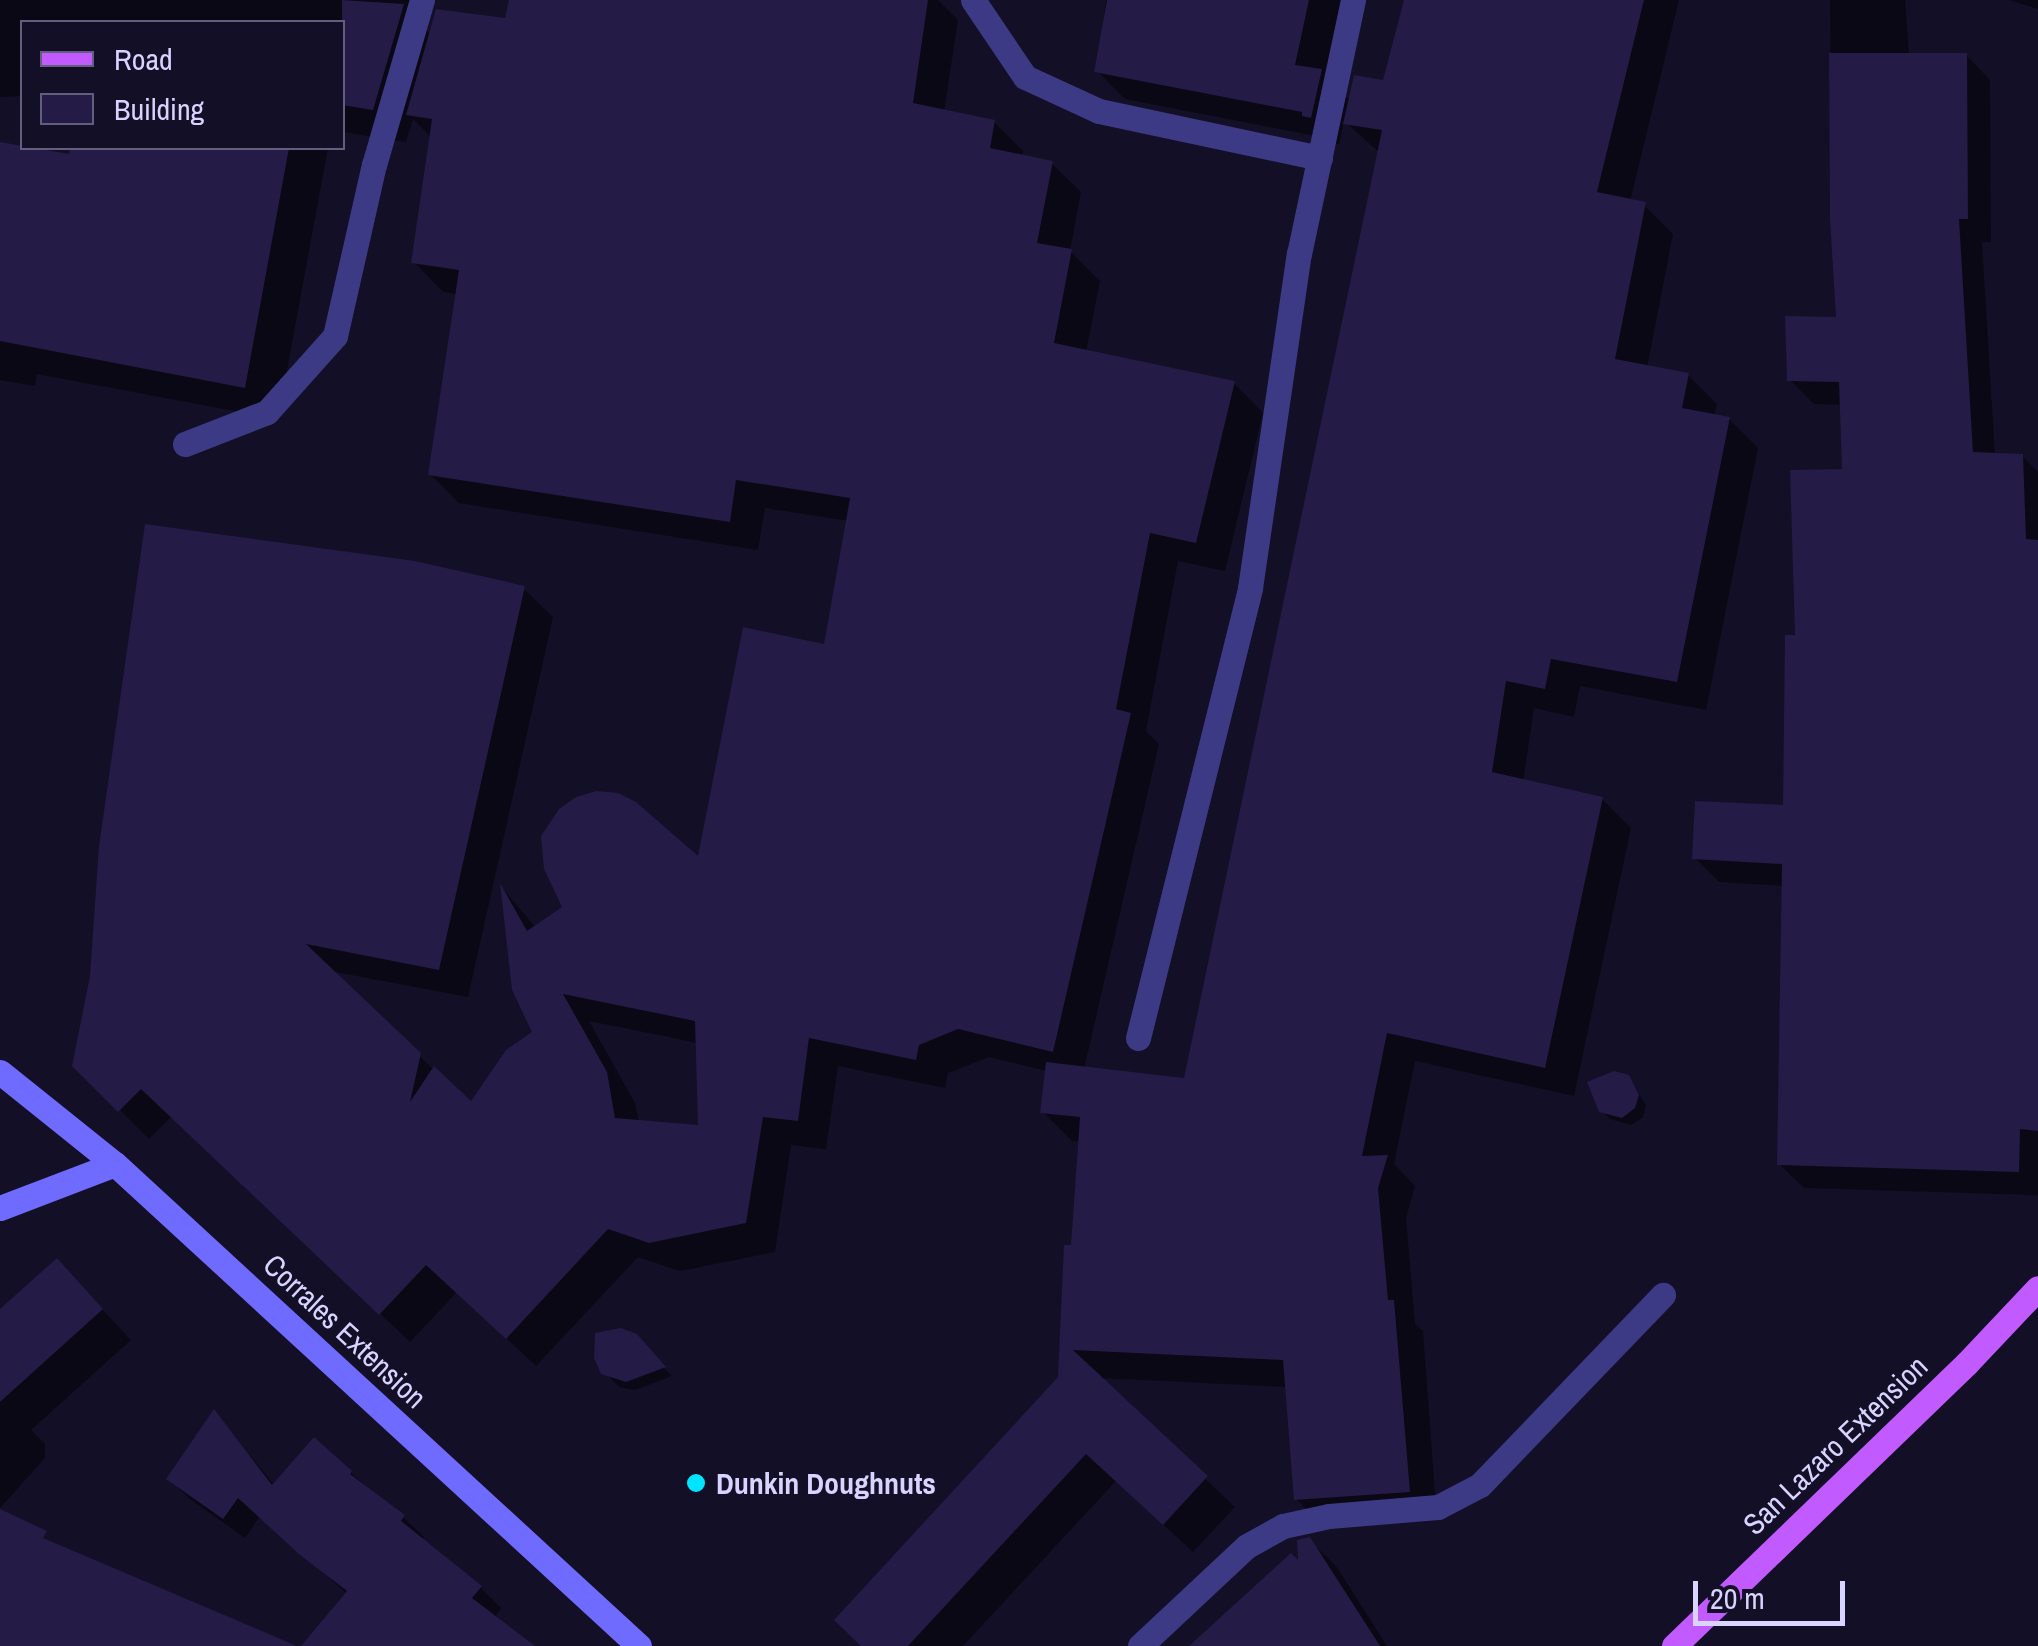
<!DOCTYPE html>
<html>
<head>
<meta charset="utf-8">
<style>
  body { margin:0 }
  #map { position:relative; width:2038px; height:1646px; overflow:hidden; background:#130f26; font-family:"Archivo Narrow",sans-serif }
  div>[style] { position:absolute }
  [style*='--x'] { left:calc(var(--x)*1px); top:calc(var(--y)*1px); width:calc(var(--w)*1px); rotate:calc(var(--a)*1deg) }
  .shadow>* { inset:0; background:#0007 }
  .building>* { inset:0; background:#241b47 }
  .lane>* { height:25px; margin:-12.5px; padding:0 12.5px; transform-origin:12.5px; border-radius:12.5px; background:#3d3a85 }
  .secondary>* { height:25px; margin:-12.5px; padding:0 12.5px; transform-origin:12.5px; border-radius:12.5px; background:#6f6bff }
  .primary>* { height:25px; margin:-12.5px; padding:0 12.5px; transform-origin:12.5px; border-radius:12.5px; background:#c25bff }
  .dots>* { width:28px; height:28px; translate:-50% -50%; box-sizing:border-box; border:5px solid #130f26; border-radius:50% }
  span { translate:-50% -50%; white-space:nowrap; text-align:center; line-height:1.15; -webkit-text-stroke:10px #130f26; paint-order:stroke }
  .street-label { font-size:30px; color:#d9d4ff }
  .poi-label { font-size:30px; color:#d9d4ff; font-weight:700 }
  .left { translate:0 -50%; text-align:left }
  .legend { position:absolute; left:20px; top:20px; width:325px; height:130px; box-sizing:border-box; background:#130f26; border:2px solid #625e7d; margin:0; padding:12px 18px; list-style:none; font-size:30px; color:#d9d4ff }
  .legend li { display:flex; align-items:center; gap:20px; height:50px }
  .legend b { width:50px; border:2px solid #625e7d }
  .scale { position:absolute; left:1693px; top:1581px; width:152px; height:45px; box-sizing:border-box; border:5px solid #d9d4ff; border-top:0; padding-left:12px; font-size:30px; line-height:35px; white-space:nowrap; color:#d9d4ff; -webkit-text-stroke:8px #130f26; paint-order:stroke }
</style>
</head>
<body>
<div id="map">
  <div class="shadow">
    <i style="clip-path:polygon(evenodd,0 0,418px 0,415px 19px,431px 35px,507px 21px,512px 0,938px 0,958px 20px,944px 112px,994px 122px,1023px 151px,1022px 157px,1051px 163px,1081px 192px,1070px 251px,1100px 281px,1086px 352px,1234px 383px,1263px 413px,1225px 571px,1178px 561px,1146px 731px,1159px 744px,1084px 1069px,1186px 1081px,1380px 153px,1344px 121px,1339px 145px,1326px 138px,1125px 99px,1097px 71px,1106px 0,1342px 0,1326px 77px,1351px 102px,1385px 83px,1406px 0,1679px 0,1630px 202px,1644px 205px,1673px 234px,1647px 368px,1688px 375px,1717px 404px,1714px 416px,1729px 419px,1758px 448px,1706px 710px,1580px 686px,1574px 717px,1534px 708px,1523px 782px,1602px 799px,1631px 828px,1574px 1096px,1415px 1061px,1394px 1164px,1415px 1186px,1406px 1218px,1415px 1324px,1423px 1331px,1437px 1520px,1325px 1528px,1296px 1499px,1288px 1387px,1099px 1378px,1235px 1507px,1193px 1552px,1116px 1481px,963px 1646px,863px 1646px,1060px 1378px,1081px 1142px,1072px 1141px,1043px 1112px,1047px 1071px,989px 1057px,948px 1073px,945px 1088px,838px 1066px,826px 1149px,791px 1145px,775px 1252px,680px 1271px,638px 1257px,536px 1366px,457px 1292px,410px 1342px,172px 1116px,149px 1139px,75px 1065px,523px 588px,553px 617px,468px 997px,330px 971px,471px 1105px,535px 1032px,504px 890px,536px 928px,700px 861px,826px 647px,849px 521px,765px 508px,758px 550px,459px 503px,430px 474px,458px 294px,443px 292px,414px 262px,431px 137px,413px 119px,406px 142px,342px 132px,342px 22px,22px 22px,22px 96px,0 97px,0 0,589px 1021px,698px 1043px,701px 1128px,639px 1123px,635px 1103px,589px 1021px)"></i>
    <i style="clip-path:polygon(1830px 0,1905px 0,1909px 55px,1966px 55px,1990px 80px,1991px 242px,1982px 242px,1995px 455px,2022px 456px,2038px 472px,2038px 1195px,1804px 1188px,1779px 1164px,1784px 886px,1719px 882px,1695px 858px,1786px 807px,1797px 637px,1845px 471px,1842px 405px,1814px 404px,1790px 380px,1839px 319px,1832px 219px)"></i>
    <i style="clip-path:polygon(2009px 0,2038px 0,2038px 9px)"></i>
    <i style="clip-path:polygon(0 145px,71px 157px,73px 148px,328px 148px,278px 419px,37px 374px,35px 386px,0 380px)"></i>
    <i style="clip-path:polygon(1628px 1077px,1646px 1105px,1643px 1117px,1631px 1125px,1610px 1119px,1601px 1110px)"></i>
    <i style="clip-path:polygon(57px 1261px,131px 1340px,31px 1430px,45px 1444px,45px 1458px,0 1508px,0 1313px)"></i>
    <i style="clip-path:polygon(629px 1332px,672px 1376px,635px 1390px,619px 1387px,599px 1366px)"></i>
    <i style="clip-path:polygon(215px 1412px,275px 1486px,351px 1473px,403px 1517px,424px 1537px,422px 1541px,481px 1588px,501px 1608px,494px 1618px,529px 1646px,304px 1646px,347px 1594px,260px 1516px,245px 1538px,190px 1499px,169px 1479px)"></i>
    <i style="clip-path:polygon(1309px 1540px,1336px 1566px,1387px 1646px,1193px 1646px,1301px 1566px)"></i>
  </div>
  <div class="building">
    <i style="clip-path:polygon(342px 0,404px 4px,373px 110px,342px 105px)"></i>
    <i style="clip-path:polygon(evenodd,509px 0,928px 0,913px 103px,995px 120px,990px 148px,1053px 161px,1037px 243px,1072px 249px,1054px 343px,1235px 381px,1196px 543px,1150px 533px,1116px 709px,1131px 713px,1053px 1052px,958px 1029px,919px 1045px,916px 1060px,809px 1038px,798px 1121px,763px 1117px,746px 1223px,649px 1243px,608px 1229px,506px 1339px,426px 1265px,379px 1315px,141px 1089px,118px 1112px,72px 1066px,90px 976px,99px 846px,145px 524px,415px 561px,525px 586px,439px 970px,306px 944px,421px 1053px,410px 1102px,434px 1066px,471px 1101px,506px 1050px,532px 1032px,512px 990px,500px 883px,527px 931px,562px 907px,544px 869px,541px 836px,559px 809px,576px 797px,596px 791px,618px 793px,636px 802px,698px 856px,743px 627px,824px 644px,850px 498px,736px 480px,730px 522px,428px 475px,459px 270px,411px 263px,432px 119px,406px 115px,436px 9px,505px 18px,509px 0,563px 994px,695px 1021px,698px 1125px,615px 1118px,607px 1072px,563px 994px)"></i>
    <i style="clip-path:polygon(1107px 0,1309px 0,1295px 65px,1322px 69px,1311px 118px,1302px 116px,1302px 112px,1094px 72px)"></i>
    <i style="clip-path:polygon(1404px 0,1644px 0,1597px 192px,1646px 202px,1615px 359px,1689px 373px,1682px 408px,1730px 417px,1677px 682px,1551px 659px,1545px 689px,1506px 681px,1492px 772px,1603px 797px,1545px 1068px,1387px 1033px,1362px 1156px,1388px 1155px,1378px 1188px,1388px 1300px,1394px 1300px,1410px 1492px,1294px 1500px,1283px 1360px,1073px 1350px,1208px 1476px,1163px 1525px,1086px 1454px,908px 1646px,861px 1646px,834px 1620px,1058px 1377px,1064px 1245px,1071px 1245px,1080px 1117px,1040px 1113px,1046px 1062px,1184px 1078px,1382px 130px,1343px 124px,1354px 75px,1383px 80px)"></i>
    <i style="clip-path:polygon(1829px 53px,1967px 53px,1968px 219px,1959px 219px,1973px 452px,2023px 454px,2026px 539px,2038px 540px,2038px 1131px,2020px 1129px,2019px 1172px,1777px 1165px,1782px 864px,1692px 859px,1695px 801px,1783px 805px,1785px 635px,1795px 635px,1790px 470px,1842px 469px,1839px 382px,1787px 381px,1785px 316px,1836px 317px,1830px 219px)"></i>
    <i style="clip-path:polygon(0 142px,69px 154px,70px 148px,289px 148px,245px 388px,0 341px)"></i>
    <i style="clip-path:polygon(1614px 1071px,1629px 1075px,1639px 1095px,1635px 1108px,1622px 1118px,1599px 1112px,1587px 1082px)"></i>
    <i style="clip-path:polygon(57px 1258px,103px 1309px,0 1402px,0 1309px)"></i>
    <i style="clip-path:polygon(621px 1328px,637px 1334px,666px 1367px,626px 1382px,601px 1374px,594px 1358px,595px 1333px)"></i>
    <i style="clip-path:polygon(214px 1409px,272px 1485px,314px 1437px,352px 1471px,350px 1474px,405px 1515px,401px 1521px,482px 1586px,472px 1598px,535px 1646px,301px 1646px,347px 1591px,300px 1555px,238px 1498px,223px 1519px,166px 1479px)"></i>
    <i style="clip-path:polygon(0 1509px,47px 1531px,43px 1538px,297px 1646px,0 1646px)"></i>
    <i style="clip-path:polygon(1310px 1537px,1380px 1646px,1189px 1646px,1291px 1553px,1298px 1560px,1297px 1540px)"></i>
  </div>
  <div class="lane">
    <i style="--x:973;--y:0;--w:93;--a:56"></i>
    <i style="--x:1025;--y:77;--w:81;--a:24.7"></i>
    <i style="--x:1099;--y:111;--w:226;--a:12"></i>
    <i style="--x:185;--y:444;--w:88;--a:-21.3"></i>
    <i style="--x:267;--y:412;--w:102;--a:-48.2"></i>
    <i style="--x:335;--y:336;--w:175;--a:-77.2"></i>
    <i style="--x:374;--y:165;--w:172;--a:-73.8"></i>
    <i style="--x:1138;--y:1038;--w:464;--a:-76"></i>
    <i style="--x:1250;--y:588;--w:338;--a:-81.7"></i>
    <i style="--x:1299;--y:254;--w:260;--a:-78"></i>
    <i style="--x:1140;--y:1646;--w:146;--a:-43.1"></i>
    <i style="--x:1247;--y:1546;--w:41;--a:-29.1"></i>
    <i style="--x:1283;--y:1526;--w:47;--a:-12.3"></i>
    <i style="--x:1329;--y:1516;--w:109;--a:-4.7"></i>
    <i style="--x:1438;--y:1507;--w:47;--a:-27.6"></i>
    <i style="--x:1480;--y:1485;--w:264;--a:-46.1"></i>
  </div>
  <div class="secondary">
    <i style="--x:0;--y:1072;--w:147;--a:38.7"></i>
    <i style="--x:115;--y:1164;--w:712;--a:42.61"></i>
    <i style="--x:0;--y:1208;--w:123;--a:-20.9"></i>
  </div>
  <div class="primary">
    <i style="--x:1674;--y:1646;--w:407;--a:-44"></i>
    <i style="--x:1967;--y:1363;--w:103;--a:-46.6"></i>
  </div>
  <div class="dots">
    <i style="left:696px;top:1483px;background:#00e5ff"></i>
  </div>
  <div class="street-label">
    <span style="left:345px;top:1331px;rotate:43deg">Corrales Extension</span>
    <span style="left:1835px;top:1445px;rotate:-44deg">San Lazaro Extension</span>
  </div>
  <div class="poi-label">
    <span class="left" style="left:716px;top:1483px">Dunkin Doughnuts</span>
  </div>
  <ul class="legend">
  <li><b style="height:12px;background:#c25bff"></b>Road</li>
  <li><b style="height:28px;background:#241b47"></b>Building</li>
  </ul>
  <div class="scale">20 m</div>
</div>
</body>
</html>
